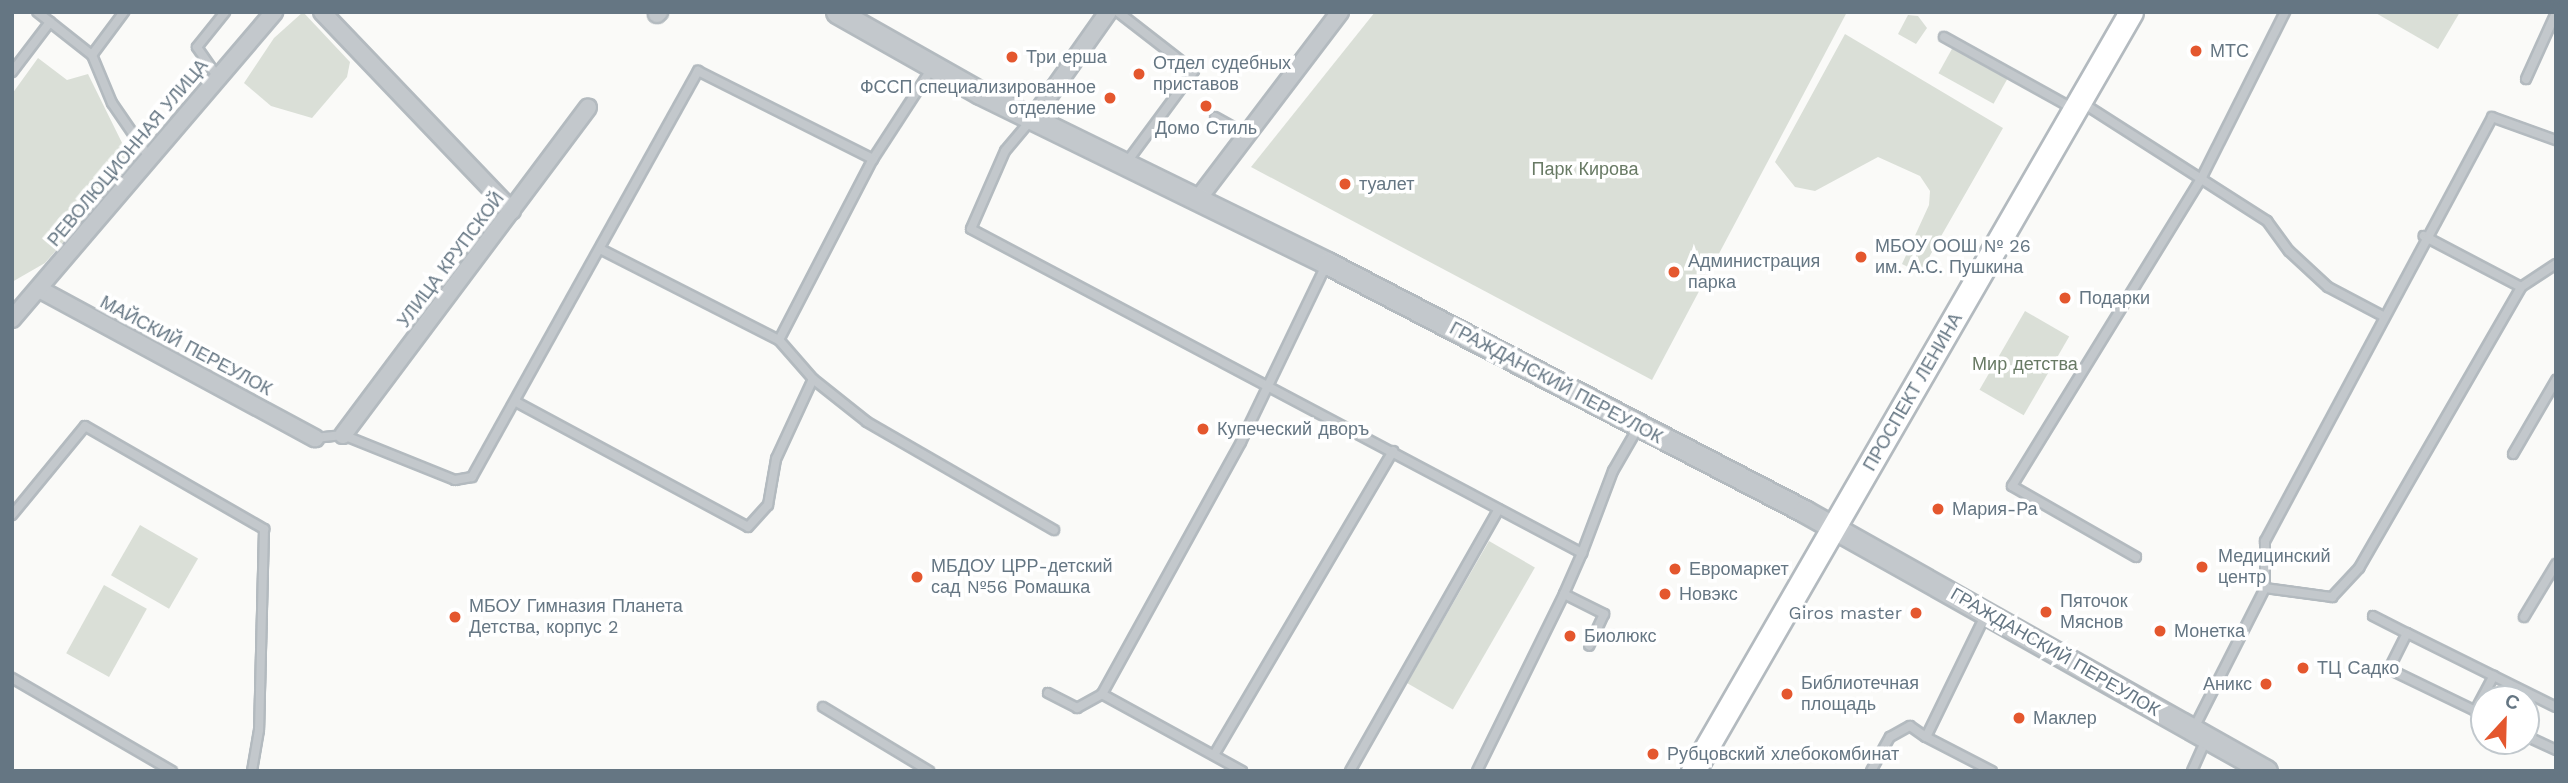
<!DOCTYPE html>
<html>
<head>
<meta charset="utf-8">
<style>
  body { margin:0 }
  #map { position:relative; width:2568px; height:783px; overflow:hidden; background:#fafaf8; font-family:"Work Sans",sans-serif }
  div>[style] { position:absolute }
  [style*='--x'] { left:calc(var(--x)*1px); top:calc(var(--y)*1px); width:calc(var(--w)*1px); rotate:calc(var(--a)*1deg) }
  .green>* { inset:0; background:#dadfd7; transform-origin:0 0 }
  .roads { filter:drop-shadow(2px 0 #b3babf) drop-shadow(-2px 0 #b3babf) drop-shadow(0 2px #b3babf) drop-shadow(0 -2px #b3babf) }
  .service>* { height:8px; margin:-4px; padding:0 4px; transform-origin:4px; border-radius:4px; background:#c3c8cc }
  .minor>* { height:16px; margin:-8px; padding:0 8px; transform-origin:8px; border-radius:8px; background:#c3c8cc }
  .tertiary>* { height:21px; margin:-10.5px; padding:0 10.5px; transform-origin:10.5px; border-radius:10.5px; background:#c3c8cc }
  .secondary>* { height:23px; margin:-11.5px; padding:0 11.5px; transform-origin:11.5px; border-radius:11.5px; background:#fff }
  .dots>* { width:19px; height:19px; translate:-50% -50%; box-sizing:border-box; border:4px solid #fff; border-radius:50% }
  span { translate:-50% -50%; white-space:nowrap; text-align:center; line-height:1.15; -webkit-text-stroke:7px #fff; paint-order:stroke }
  .poi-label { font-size:18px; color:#657683 }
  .left { translate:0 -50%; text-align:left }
  .right { translate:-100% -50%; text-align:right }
  .street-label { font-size:18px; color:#657683 }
  .park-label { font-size:18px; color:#687a64 }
  .frame { position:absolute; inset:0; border:14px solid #657683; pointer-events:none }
  .north { position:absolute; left:2470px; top:685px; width:70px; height:70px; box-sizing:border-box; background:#fff; border:2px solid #c1c8cd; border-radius:50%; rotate:22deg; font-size:19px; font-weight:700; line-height:28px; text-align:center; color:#657683 }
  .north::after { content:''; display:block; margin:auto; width:24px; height:32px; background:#e4572e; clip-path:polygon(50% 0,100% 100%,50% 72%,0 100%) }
</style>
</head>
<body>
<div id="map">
  <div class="green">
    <i style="clip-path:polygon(303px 12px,350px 62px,347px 77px,312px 118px,271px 106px,244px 83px,274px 38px)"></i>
    <i style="clip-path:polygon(1375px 12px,1847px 12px,1652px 380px,1251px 167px)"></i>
    <i style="clip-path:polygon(2374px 12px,2460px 12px,2438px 49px)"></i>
    <i style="clip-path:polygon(1908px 15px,1918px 16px,1927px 28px,1916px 44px,1898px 34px)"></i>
    <i style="clip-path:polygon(1845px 34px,2003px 128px,1920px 273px,1902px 264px,1929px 205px,1930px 191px,1920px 176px,1878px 157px,1815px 191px,1795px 187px,1775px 162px)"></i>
    <i style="left:1953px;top:47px;width:63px;height:30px;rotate:29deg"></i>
    <i style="clip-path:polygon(38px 58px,67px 80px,88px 74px,132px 163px,45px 263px,12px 282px,12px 94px)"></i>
    <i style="left:2025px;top:311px;width:51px;height:91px;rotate:30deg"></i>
    <i style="left:140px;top:525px;width:67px;height:58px;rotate:30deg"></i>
    <i style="left:1489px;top:541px;width:53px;height:164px;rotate:30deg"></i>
    <i style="left:104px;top:585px;width:49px;height:78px;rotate:29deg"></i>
  </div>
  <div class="roads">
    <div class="service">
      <i style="--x:1118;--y:12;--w:96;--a:37.8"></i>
      <i style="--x:1194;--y:71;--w:113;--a:126.4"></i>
      <i style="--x:50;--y:22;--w:53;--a:38.2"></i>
      <i style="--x:92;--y:55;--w:52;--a:67.4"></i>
      <i style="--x:112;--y:103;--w:65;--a:55.6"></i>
      <i style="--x:1944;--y:37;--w:146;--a:29"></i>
      <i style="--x:92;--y:55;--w:54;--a:-53.3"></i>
      <i style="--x:12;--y:72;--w:63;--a:-52.8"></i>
      <i style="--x:50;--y:22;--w:16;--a:-142"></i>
      <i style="--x:217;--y:76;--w:35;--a:-125"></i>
      <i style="--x:197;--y:47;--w:45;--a:-51.3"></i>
      <i style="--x:2526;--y:79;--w:72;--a:-65.6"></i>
      <i style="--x:2081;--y:102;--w:221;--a:32.6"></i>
      <i style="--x:2267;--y:221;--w:37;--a:54"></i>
      <i style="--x:2289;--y:251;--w:53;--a:42.7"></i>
      <i style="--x:2328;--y:287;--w:60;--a:27.8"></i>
      <i style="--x:1215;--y:117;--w:33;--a:29"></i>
      <i style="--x:1031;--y:120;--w:40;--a:130"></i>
      <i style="--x:1005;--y:151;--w:85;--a:113.6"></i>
      <i style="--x:971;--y:229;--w:692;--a:27.94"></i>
      <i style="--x:1582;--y:553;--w:88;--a:-69.3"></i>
      <i style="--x:1613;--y:471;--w:52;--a:-60"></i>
      <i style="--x:602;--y:250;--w:199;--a:27"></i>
      <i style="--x:779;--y:340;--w:204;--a:-62.6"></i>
      <i style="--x:873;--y:159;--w:108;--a:-57"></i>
      <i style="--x:2521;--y:287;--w:42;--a:-33.3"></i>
      <i style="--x:779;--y:340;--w:52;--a:48.9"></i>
      <i style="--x:813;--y:379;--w:69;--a:38.5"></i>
      <i style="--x:867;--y:422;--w:216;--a:30"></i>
      <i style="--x:518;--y:403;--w:261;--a:28.3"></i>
      <i style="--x:748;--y:527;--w:30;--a:-48"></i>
      <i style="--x:768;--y:505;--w:47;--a:-80.1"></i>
      <i style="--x:776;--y:459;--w:88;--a:-65.2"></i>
      <i style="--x:315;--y:438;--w:28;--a:-6"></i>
      <i style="--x:343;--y:435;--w:121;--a:21.9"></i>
      <i style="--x:455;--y:480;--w:17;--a:-10"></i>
      <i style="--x:472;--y:477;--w:465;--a:-60.9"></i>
      <i style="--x:698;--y:71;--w:196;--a:26.7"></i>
      <i style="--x:2513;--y:454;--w:86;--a:-59.8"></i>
      <i style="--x:12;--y:515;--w:115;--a:-50.6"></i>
      <i style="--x:85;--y:426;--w:207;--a:29.9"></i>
      <i style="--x:264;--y:529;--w:201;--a:91.4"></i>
      <i style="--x:259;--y:730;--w:42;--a:99.7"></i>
      <i style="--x:1582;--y:553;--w:45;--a:113.7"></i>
      <i style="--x:1564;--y:594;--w:45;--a:26.6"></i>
      <i style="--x:1604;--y:614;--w:35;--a:115"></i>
      <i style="--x:2136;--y:557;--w:143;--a:-150.2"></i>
      <i style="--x:2012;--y:486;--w:363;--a:-58.4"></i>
      <i style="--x:2202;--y:177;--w:185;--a:-63.3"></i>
      <i style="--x:2265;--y:588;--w:68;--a:7.7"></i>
      <i style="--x:2332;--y:597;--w:40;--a:-47"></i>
      <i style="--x:2359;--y:568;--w:324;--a:-60"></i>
      <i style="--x:2521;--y:287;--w:110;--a:-152.3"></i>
      <i style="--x:2373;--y:616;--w:38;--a:27"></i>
      <i style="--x:2524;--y:617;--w:62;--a:-58.9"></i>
      <i style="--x:12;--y:678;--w:185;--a:30.2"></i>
      <i style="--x:1048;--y:693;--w:33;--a:27"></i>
      <i style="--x:1077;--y:708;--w:29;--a:-29"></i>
      <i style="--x:823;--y:707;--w:124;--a:31.1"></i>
      <i style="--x:2475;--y:711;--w:40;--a:-62"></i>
      <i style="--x:2484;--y:715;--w:106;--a:-154.2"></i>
      <i style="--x:2389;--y:669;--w:40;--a:-63.4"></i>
      <i style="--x:2407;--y:633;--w:166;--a:26.4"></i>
      <i style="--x:2193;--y:730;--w:159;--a:-63.1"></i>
      <i style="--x:2265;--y:588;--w:47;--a:-90"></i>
      <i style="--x:2265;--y:541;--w:481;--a:-61.8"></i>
      <i style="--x:2492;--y:117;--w:68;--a:19.8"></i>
      <i style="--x:2526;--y:736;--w:33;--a:25"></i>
      <i style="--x:1926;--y:737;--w:74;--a:27.3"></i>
      <i style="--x:1214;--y:755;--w:353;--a:-59.5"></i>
      <i style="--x:1242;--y:771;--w:160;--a:-151.2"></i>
      <i style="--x:1102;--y:694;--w:288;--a:-61.1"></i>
      <i style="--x:1241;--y:442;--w:199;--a:-64.3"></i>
      <i style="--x:1350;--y:771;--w:301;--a:-60.4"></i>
      <i style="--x:1477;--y:771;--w:197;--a:-63.8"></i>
      <i style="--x:1871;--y:771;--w:39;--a:-61"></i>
      <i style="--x:1890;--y:737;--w:23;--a:-29"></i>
      <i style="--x:1910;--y:726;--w:19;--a:35"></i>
      <i style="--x:1926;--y:737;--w:137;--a:-64"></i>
      <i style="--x:2192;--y:771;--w:35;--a:-66"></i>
    </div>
    <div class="minor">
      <i style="--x:322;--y:12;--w:275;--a:46.3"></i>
      <i style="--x:657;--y:14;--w:3;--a:-45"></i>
      <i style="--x:1034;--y:117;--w:128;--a:-54.8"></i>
      <i style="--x:1198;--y:199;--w:235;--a:-52.8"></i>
      <i style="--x:39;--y:289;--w:314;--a:28.4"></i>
      <i style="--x:12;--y:319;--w:404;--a:-49.5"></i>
      <i style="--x:343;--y:435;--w:409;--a:-53.2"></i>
    </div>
    <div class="tertiary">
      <i style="--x:837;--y:12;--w:164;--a:29.5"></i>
      <i style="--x:980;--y:93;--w:386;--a:26.1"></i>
      <i style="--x:1327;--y:263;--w:538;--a:27.47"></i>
      <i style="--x:1804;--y:511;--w:530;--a:29.37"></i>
    </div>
    <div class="secondary">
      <i style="--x:1693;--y:771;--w:876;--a:-60.01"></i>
    </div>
  </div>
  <div class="dots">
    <i style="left:2196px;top:51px;background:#e4572e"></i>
    <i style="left:1012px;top:57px;background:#e4572e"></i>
    <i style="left:1139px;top:74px;background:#e4572e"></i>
    <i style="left:1110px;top:98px;background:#e4572e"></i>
    <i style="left:1206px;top:106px;background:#e4572e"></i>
    <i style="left:1345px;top:184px;background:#e4572e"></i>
    <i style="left:1861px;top:257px;background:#e4572e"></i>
    <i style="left:1674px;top:272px;background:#e4572e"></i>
    <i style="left:2065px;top:298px;background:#e4572e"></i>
    <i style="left:1203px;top:429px;background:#e4572e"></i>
    <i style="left:1938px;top:509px;background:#e4572e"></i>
    <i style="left:2202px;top:567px;background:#e4572e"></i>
    <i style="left:1675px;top:569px;background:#e4572e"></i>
    <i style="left:917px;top:577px;background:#e4572e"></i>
    <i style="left:1665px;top:594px;background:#e4572e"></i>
    <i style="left:2046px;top:612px;background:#e4572e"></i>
    <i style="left:1916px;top:613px;background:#e4572e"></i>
    <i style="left:455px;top:617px;background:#e4572e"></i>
    <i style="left:2160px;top:631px;background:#e4572e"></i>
    <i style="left:1570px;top:636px;background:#e4572e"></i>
    <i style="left:2303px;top:668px;background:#e4572e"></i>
    <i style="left:2266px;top:684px;background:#e4572e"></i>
    <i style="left:1787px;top:694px;background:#e4572e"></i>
    <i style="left:2019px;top:718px;background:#e4572e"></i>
    <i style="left:1653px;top:754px;background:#e4572e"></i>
  </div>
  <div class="poi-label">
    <span class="left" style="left:2210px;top:51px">МТС</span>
    <span class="left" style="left:1026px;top:57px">Три ерша</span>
    <span class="left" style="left:1153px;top:74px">Отдел судебных<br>приставов</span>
    <span class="right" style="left:1096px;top:98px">ФССП специализированное<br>отделение</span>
    <span style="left:1206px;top:128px">Домо Стиль</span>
    <span class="left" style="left:1359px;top:184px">туалет</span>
    <span class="left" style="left:1875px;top:257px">МБОУ ООШ № 26<br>им. А.С. Пушкина</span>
    <span class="left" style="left:1688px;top:272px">Администрация<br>парка</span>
    <span class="left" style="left:2079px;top:298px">Подарки</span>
    <span class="left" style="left:1217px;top:429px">Купеческий дворъ</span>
    <span class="left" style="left:1952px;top:509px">Мария-Ра</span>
    <span class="left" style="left:2218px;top:567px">Медицинский<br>центр</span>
    <span class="left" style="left:931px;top:577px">МБДОУ ЦРР-детский<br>сад №56 Ромашка</span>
    <span class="left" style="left:1689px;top:569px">Евромаркет</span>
    <span class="left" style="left:1679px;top:594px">Новэкс</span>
    <span class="left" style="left:2060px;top:612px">Пяточок<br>Мяснов</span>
    <span class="left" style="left:469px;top:617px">МБОУ Гимназия Планета<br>Детства, корпус 2</span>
    <span class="right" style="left:1902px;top:613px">Giros master</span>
    <span class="left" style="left:2174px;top:631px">Монетка</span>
    <span class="left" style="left:1584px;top:636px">Биолюкс</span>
    <span class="left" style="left:2317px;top:668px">ТЦ Садко</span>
    <span class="left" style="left:1801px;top:694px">Библиотечная<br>площадь</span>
    <span class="right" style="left:2252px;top:684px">Аникс</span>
    <span class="left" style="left:2033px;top:718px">Маклер</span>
    <span class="left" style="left:1667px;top:754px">Рубцовский хлебокомбинат</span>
  </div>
  <div class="street-label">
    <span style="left:128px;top:153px;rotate:-50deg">РЕВОЛЮЦИОННАЯ УЛИЦА</span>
    <span style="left:451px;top:260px;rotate:-53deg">УЛИЦА КРУПСКОЙ</span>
    <span style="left:186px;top:346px;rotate:28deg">МАЙСКИЙ ПЕРЕУЛОК</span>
    <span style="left:1556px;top:383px;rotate:28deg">ГРАЖДАНСКИЙ ПЕРЕУЛОК</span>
    <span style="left:1913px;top:392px;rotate:-60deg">ПРОСПЕКТ ЛЕНИНА</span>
    <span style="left:2055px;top:652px;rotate:30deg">ГРАЖДАНСКИЙ ПЕРЕУЛОК</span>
  </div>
  <div class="park-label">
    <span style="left:1585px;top:169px">Парк Кирова</span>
    <span style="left:2025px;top:364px">Мир детства</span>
  </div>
  <div class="frame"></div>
  <div class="north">С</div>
</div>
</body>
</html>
